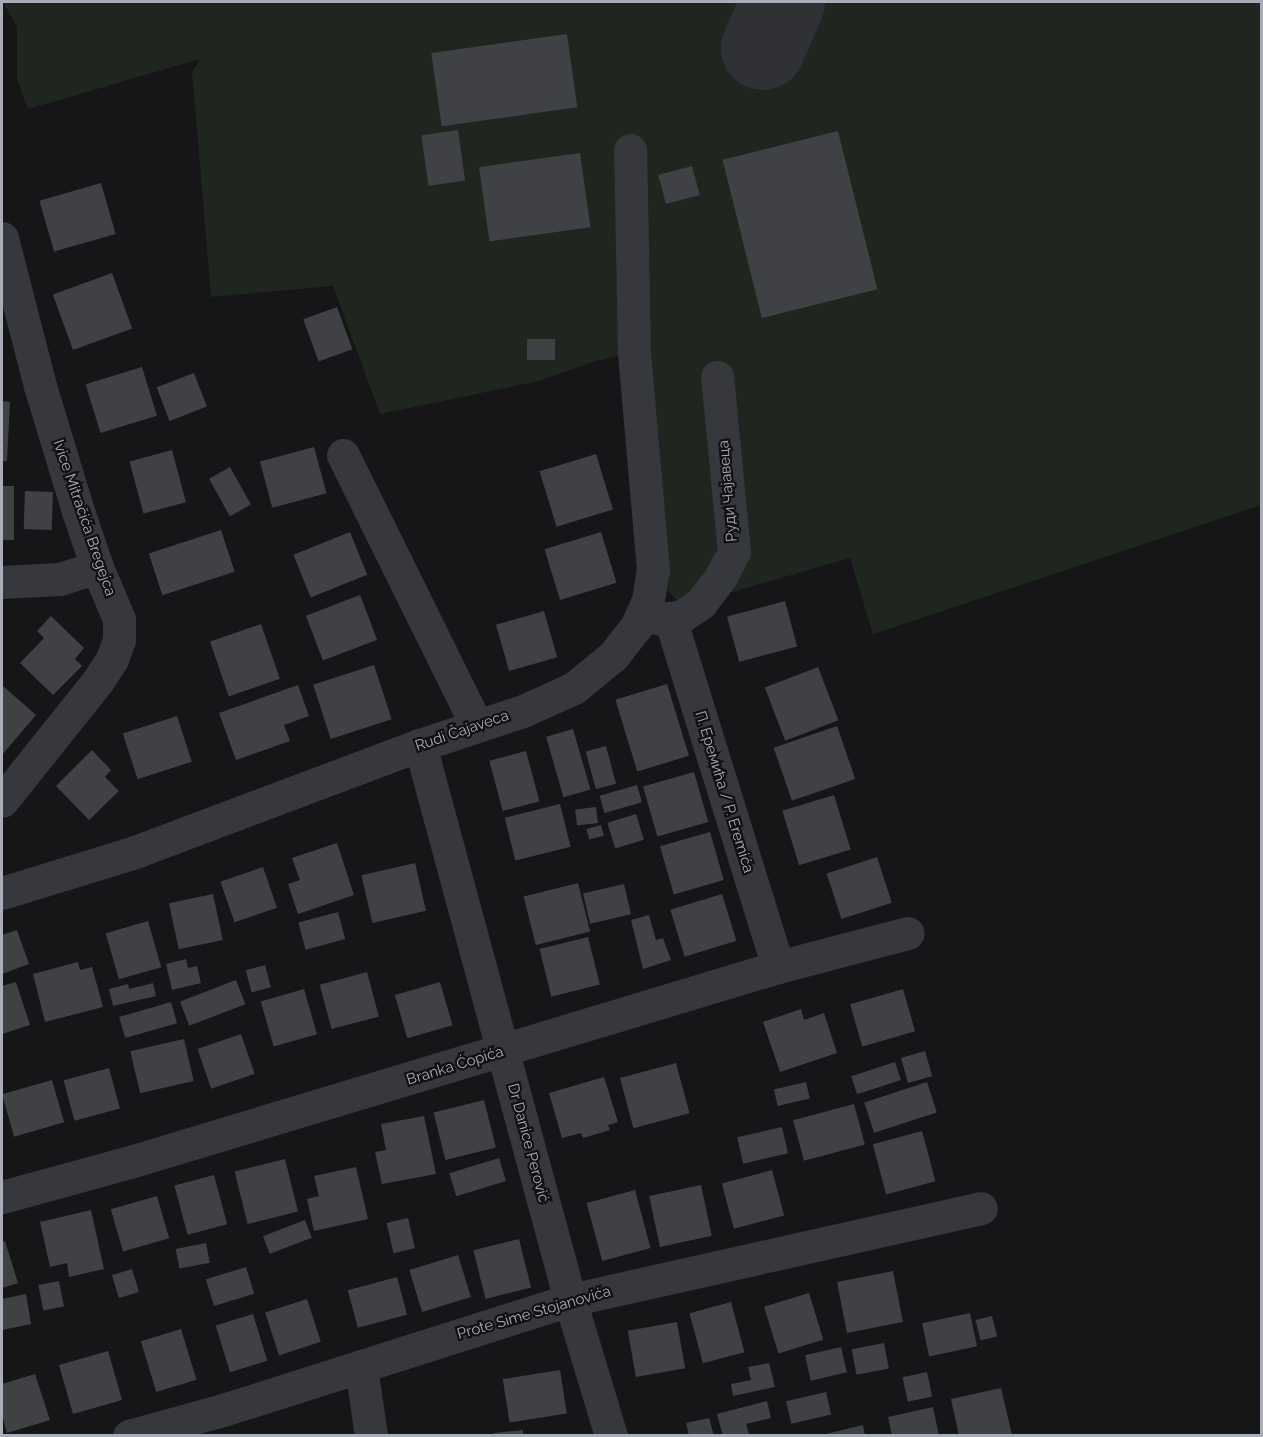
<!DOCTYPE html>
<html>
<head>
<meta charset="utf-8">
<style>
  body { margin:0 }
  #map { position:relative; width:1263px; height:1437px; overflow:hidden; background:#161618; font-family:Raleway,sans-serif }
  div>[style] { position:absolute }
  [style*='--x'] { left:calc(var(--x)*1px); top:calc(var(--y)*1px); width:calc(var(--w)*1px); rotate:calc(var(--a)*1deg) }
  .green>* { inset:0; background:#1e261f }
  .taxiway>* { height:84px; margin:-42px; padding:0 42px; transform-origin:42px; border-radius:42px; background:#303135 }
  .building>* { inset:0; background:#404145; transform-origin:0 0 }
  .minor>* { height:33px; margin:-16.5px; padding:0 16.5px; transform-origin:16.5px; border-radius:16.5px; background:#37383d }
  span { translate:-50% -50%; white-space:nowrap; text-align:center; line-height:1.15; -webkit-text-stroke:4.5px #111113; paint-order:stroke }
  .street-label { font-size:15px; color:#a8adb8 }
  .frame { position:absolute; inset:0; border:3px solid #a8adb8; pointer-events:none }
</style>
</head>
<body>
<div id="map">
  <div class="green">
    <i style="clip-path:polygon(3px 2px,1261px 2px,1261px 505px,873px 634px,850px 558px,722px 595px,677px 600px,667px 590px,665px 583px,621px 355px,592px 362px,539px 381px,380px 414px,333px 286px,211px 297px,192px 72px,200px 59px,28px 109px,17px 79px,17px 27px)"></i>
  </div>
  <div class="taxiway">
    <i style="--x:763;--y:48;--w:50;--a:-66.5"></i>
  </div>
  <div class="building">
    <i style="left:567px;top:34px;width:74px;height:137px;rotate:82deg"></i>
    <i style="left:458px;top:130px;width:51px;height:37px;rotate:82deg"></i>
    <i style="left:838px;top:131px;width:163px;height:119px;rotate:76deg"></i>
    <i style="left:580px;top:153px;width:75px;height:102px;rotate:82deg"></i>
    <i style="left:692px;top:166px;width:30px;height:35px;rotate:75deg"></i>
    <i style="left:101px;top:183px;width:53px;height:64px;rotate:74deg"></i>
    <i style="left:112px;top:273px;width:59px;height:63px;rotate:70deg"></i>
    <i style="left:337px;top:307px;width:45px;height:36px;rotate:70deg"></i>
    <i style="left:527px;top:339px;width:28px;height:21px"></i>
    <i style="left:142px;top:367px;width:51px;height:59px;rotate:73deg"></i>
    <i style="left:194px;top:373px;width:36px;height:40px;rotate:69deg"></i>
    <i style="clip-path:polygon(2px 401px,10px 402px,7px 461px,2px 461px)"></i>
    <i style="left:314px;top:447px;width:48px;height:56px;rotate:75deg"></i>
    <i style="left:172px;top:450px;width:54px;height:44px;rotate:75deg"></i>
    <i style="left:596px;top:454px;width:58px;height:59px;rotate:73deg"></i>
    <i style="left:230px;top:467px;width:43px;height:24px;rotate:61deg"></i>
    <i style="left:2px;top:486px;width:12px;height:54px"></i>
    <i style="left:25px;top:491px;width:28px;height:38px;rotate:2deg"></i>
    <i style="left:221px;top:530px;width:44px;height:76px;rotate:72deg"></i>
    <i style="left:350px;top:532px;width:46px;height:61px;rotate:68deg"></i>
    <i style="left:601px;top:532px;width:53px;height:59px;rotate:73deg"></i>
    <i style="left:360px;top:595px;width:48px;height:58px;rotate:69deg"></i>
    <i style="left:785px;top:601px;width:47px;height:60px;rotate:75deg"></i>
    <i style="left:544px;top:611px;width:48px;height:50px;rotate:74deg"></i>
    <i style="clip-path:polygon(51px 616px,84px 648px,75px 659px,82px 666px,53px 695px,20px 663px,44px 638px,37px 631px)"></i>
    <i style="left:261px;top:624px;width:58px;height:54px;rotate:71deg"></i>
    <i style="left:374px;top:665px;width:57px;height:64px;rotate:72deg"></i>
    <i style="left:818px;top:667px;width:57px;height:57px;rotate:69deg"></i>
    <i style="left:667px;top:684px;width:75px;height:54px;rotate:73deg"></i>
    <i style="clip-path:polygon(298px 685px,309px 716px,284px 725px,290px 741px,236px 760px,219px 713px)"></i>
    <i style="clip-path:polygon(3px 686px,36px 715px,2px 755px,2px 688px)"></i>
    <i style="left:177px;top:716px;width:48px;height:57px;rotate:72deg"></i>
    <i style="left:837px;top:726px;width:56px;height:67px;rotate:71deg"></i>
    <i style="left:573px;top:729px;width:63px;height:28px;rotate:74deg"></i>
    <i style="left:606px;top:746px;width:39px;height:21px;rotate:75deg"></i>
    <i style="clip-path:polygon(92px 750px,111px 770px,105px 777px,119px 791px,89px 820px,56px 786px)"></i>
    <i style="left:526px;top:751px;width:52px;height:38px;rotate:75deg"></i>
    <i style="left:694px;top:772px;width:52px;height:53px;rotate:74deg"></i>
    <i style="left:637px;top:785px;width:18px;height:39px;rotate:74deg"></i>
    <i style="left:834px;top:795px;width:57px;height:54px;rotate:73deg"></i>
    <i style="left:560px;top:804px;width:44px;height:57px;rotate:76deg"></i>
    <i style="left:596px;top:807px;width:16px;height:21px;rotate:83deg"></i>
    <i style="left:636px;top:814px;width:27px;height:30px;rotate:73deg"></i>
    <i style="left:601px;top:825px;width:11px;height:15px;rotate:75deg"></i>
    <i style="left:710px;top:832px;width:50px;height:52px;rotate:74deg"></i>
    <i style="clip-path:polygon(337px 843px,354px 895px,298px 914px,288px 884px,300px 880px,292px 858px)"></i>
    <i style="left:877px;top:857px;width:48px;height:53px;rotate:72deg"></i>
    <i style="left:415px;top:863px;width:49px;height:55px;rotate:77deg"></i>
    <i style="left:263px;top:867px;width:43px;height:45px;rotate:71deg"></i>
    <i style="left:578px;top:883px;width:50px;height:56px;rotate:76deg"></i>
    <i style="left:624px;top:884px;width:31px;height:42px;rotate:77deg"></i>
    <i style="left:213px;top:894px;width:47px;height:45px;rotate:78deg"></i>
    <i style="left:722px;top:894px;width:49px;height:54px;rotate:73deg"></i>
    <i style="left:338px;top:912px;width:28px;height:41px;rotate:75deg"></i>
    <i style="clip-path:polygon(649px 915px,656px 940px,663px 938px,671px 960px,643px 969px,631px 920px)"></i>
    <i style="left:148px;top:921px;width:48px;height:44px;rotate:74deg"></i>
    <i style="clip-path:polygon(17px 930px,29px 964px,2px 974px,2px 935px)"></i>
    <i style="left:588px;top:937px;width:49px;height:50px;rotate:76deg"></i>
    <i style="clip-path:polygon(186px 959px,188px 968px,197px 966px,201px 983px,172px 990px,166px 964px)"></i>
    <i style="clip-path:polygon(78px 962px,80px 970px,92px 967px,103px 1007px,45px 1022px,33px 974px)"></i>
    <i style="left:265px;top:965px;width:23px;height:20px;rotate:75deg"></i>
    <i style="left:367px;top:972px;width:46px;height:49px;rotate:75deg"></i>
    <i style="left:236px;top:980px;width:26px;height:60px;rotate:69deg"></i>
    <i style="clip-path:polygon(16px 982px,30px 1025px,2px 1034px,2px 986px)"></i>
    <i style="left:440px;top:982px;width:45px;height:47px;rotate:74deg"></i>
    <i style="clip-path:polygon(153px 983px,156px 996px,113px 1006px,109px 989px,128px 984px,129px 989px)"></i>
    <i style="left:304px;top:989px;width:47px;height:45px;rotate:74deg"></i>
    <i style="left:903px;top:989px;width:44px;height:55px;rotate:74deg"></i>
    <i style="left:171px;top:1002px;width:22px;height:54px;rotate:74deg"></i>
    <i style="clip-path:polygon(801px 1009px,804px 1020px,824px 1013px,837px 1053px,780px 1072px,763px 1022px)"></i>
    <i style="left:241px;top:1034px;width:42px;height:46px;rotate:71deg"></i>
    <i style="left:184px;top:1039px;width:43px;height:55px;rotate:77deg"></i>
    <i style="left:925px;top:1051px;width:26px;height:25px;rotate:74deg"></i>
    <i style="left:895px;top:1062px;width:19px;height:46px;rotate:72deg"></i>
    <i style="left:676px;top:1063px;width:52px;height:58px;rotate:75deg"></i>
    <i style="left:109px;top:1068px;width:42px;height:47px;rotate:75deg"></i>
    <i style="clip-path:polygon(604px 1077px,618px 1122px,608px 1125px,610px 1130px,583px 1138px,581px 1133px,562px 1138px,549px 1093px)"></i>
    <i style="left:52px;top:1080px;width:44px;height:52px;rotate:74deg"></i>
    <i style="left:806px;top:1082px;width:17px;height:33px;rotate:77deg"></i>
    <i style="left:927px;top:1082px;width:32px;height:66px;rotate:72deg"></i>
    <i style="left:484px;top:1100px;width:49px;height:52px;rotate:76deg"></i>
    <i style="left:854px;top:1104px;width:42px;height:63px;rotate:75deg"></i>
    <i style="clip-path:polygon(424px 1116px,436px 1174px,382px 1184px,375px 1152px,386px 1150px,381px 1124px)"></i>
    <i style="left:782px;top:1127px;width:27px;height:46px;rotate:77deg"></i>
    <i style="left:922px;top:1131px;width:52px;height:51px;rotate:75deg"></i>
    <i style="left:499px;top:1158px;width:24px;height:52px;rotate:73deg"></i>
    <i style="left:285px;top:1159px;width:54px;height:52px;rotate:76deg"></i>
    <i style="clip-path:polygon(356px 1167px,368px 1219px,314px 1231px,307px 1199px,319px 1196px,314px 1176px)"></i>
    <i style="left:772px;top:1170px;width:47px;height:52px;rotate:75deg"></i>
    <i style="left:214px;top:1175px;width:51px;height:41px;rotate:75deg"></i>
    <i style="left:701px;top:1185px;width:52px;height:53px;rotate:78deg"></i>
    <i style="left:635px;top:1190px;width:60px;height:50px;rotate:75deg"></i>
    <i style="left:157px;top:1196px;width:44px;height:48px;rotate:74deg"></i>
    <i style="clip-path:polygon(91px 1210px,104px 1269px,69px 1277px,67px 1263px,50px 1267px,40px 1222px)"></i>
    <i style="left:408px;top:1218px;width:31px;height:22px;rotate:77deg"></i>
    <i style="left:305px;top:1220px;width:19px;height:45px;rotate:69deg"></i>
    <i style="left:519px;top:1239px;width:50px;height:47px;rotate:76deg"></i>
    <i style="clip-path:polygon(5px 1241px,18px 1283px,2px 1288px,2px 1242px)"></i>
    <i style="left:206px;top:1243px;width:20px;height:31px;rotate:79deg"></i>
    <i style="left:458px;top:1255px;width:44px;height:51px;rotate:73deg"></i>
    <i style="left:246px;top:1267px;width:28px;height:42px;rotate:73deg"></i>
    <i style="left:132px;top:1269px;width:24px;height:21px;rotate:73deg"></i>
    <i style="left:893px;top:1271px;width:52px;height:57px;rotate:79deg"></i>
    <i style="left:397px;top:1277px;width:39px;height:51px;rotate:75deg"></i>
    <i style="left:59px;top:1281px;width:26px;height:21px;rotate:79deg"></i>
    <i style="left:809px;top:1293px;width:49px;height:47px;rotate:73deg"></i>
    <i style="clip-path:polygon(26px 1294px,31px 1324px,2px 1330px,2px 1299px)"></i>
    <i style="left:307px;top:1299px;width:45px;height:44px;rotate:72deg"></i>
    <i style="left:731px;top:1302px;width:52px;height:43px;rotate:75deg"></i>
    <i style="left:970px;top:1313px;width:34px;height:49px;rotate:78deg"></i>
    <i style="left:253px;top:1314px;width:49px;height:39px;rotate:73deg"></i>
    <i style="left:992px;top:1316px;width:21px;height:17px;rotate:76deg"></i>
    <i style="left:677px;top:1322px;width:47px;height:50px;rotate:80deg"></i>
    <i style="left:181px;top:1329px;width:53px;height:42px;rotate:73deg"></i>
    <i style="left:884px;top:1343px;width:26px;height:33px;rotate:79deg"></i>
    <i style="left:841px;top:1347px;width:26px;height:37px;rotate:77deg"></i>
    <i style="left:108px;top:1351px;width:51px;height:51px;rotate:74deg"></i>
    <i style="clip-path:polygon(769px 1363px,775px 1387px,733px 1396px,731px 1384px,751px 1380px,748px 1367px)"></i>
    <i style="left:560px;top:1370px;width:44px;height:58px;rotate:81deg"></i>
    <i style="left:927px;top:1372px;width:25px;height:25px;rotate:78deg"></i>
    <i style="clip-path:polygon(35px 1374px,50px 1420px,7px 1433px,2px 1415px,2px 1384px)"></i>
    <i style="clip-path:polygon(1001px 1388px,1012px 1435px,959px 1436px,951px 1399px)"></i>
    <i style="left:826px;top:1392px;width:23px;height:41px;rotate:77deg"></i>
    <i style="clip-path:polygon(767px 1401px,771px 1418px,746px 1424px,749px 1434px,723px 1436px,717px 1414px)"></i>
    <i style="clip-path:polygon(933px 1407px,939px 1436px,892px 1436px,888px 1417px)"></i>
    <i style="clip-path:polygon(709px 1418px,714px 1436px,689px 1436px,686px 1423px)"></i>
    <i style="clip-path:polygon(863px 1425px,865px 1436px,822px 1436px,822px 1435px)"></i>
    <i style="clip-path:polygon(523px 1430px,523px 1436px,494px 1436px,494px 1433px)"></i>
  </div>
  <div class="minor">
    <i style="--x:2;--y:238;--w:153;--a:75.6"></i>
    <i style="--x:40;--y:386;--w:131;--a:73.1"></i>
    <i style="--x:78;--y:511;--w:59;--a:71.3"></i>
    <i style="--x:97;--y:567;--w:56;--a:67.1"></i>
    <i style="--x:119;--y:619;--w:21;--a:90"></i>
    <i style="--x:119;--y:640;--w:20;--a:110"></i>
    <i style="--x:112;--y:659;--w:27;--a:123"></i>
    <i style="--x:97;--y:682;--w:152;--a:128.6"></i>
    <i style="--x:343;--y:455;--w:302;--a:63.7"></i>
    <i style="--x:2;--y:582;--w:58;--a:-3"></i>
    <i style="--x:60;--y:579;--w:39;--a:-18"></i>
    <i style="--x:649;--y:617;--w:14;--a:8"></i>
    <i style="--x:663;--y:619;--w:19;--a:-9"></i>
    <i style="--x:682;--y:616;--w:23;--a:-34"></i>
    <i style="--x:701;--y:603;--w:34;--a:-53"></i>
    <i style="--x:721;--y:576;--w:27;--a:-62"></i>
    <i style="--x:734;--y:552;--w:176;--a:-95.5"></i>
    <i style="--x:670;--y:618;--w:365;--a:72.8"></i>
    <i style="--x:420;--y:745;--w:575;--a:74.88"></i>
    <i style="--x:570;--y:1300;--w:142;--a:73.2"></i>
    <i style="--x:2;--y:893;--w:139;--a:-17.1"></i>
    <i style="--x:135;--y:852;--w:304;--a:-20.6"></i>
    <i style="--x:420;--y:745;--w:108;--a:-18.3"></i>
    <i style="--x:523;--y:711;--w:56;--a:-24.3"></i>
    <i style="--x:574;--y:688;--w:50;--a:-39.4"></i>
    <i style="--x:613;--y:656;--w:37;--a:-52"></i>
    <i style="--x:636;--y:627;--w:30;--a:-66"></i>
    <i style="--x:648;--y:600;--w:30;--a:-81"></i>
    <i style="--x:653;--y:570;--w:220;--a:-95"></i>
    <i style="--x:634;--y:351;--w:201;--a:-91.1"></i>
    <i style="--x:2;--y:1197;--w:133;--a:-15.3"></i>
    <i style="--x:130;--y:1162;--w:677;--a:-16.75"></i>
    <i style="--x:778;--y:967;--w:134;--a:-14.7"></i>
    <i style="--x:361;--y:1366;--w:71;--a:81.9"></i>
    <i style="--x:129;--y:1436;--w:98;--a:-15.5"></i>
    <i style="--x:223;--y:1410;--w:364;--a:-17.6"></i>
    <i style="--x:570;--y:1300;--w:421;--a:-12.6"></i>
  </div>
  <div class="street-label">
    <span style="left:728px;top:491px;rotate:-95deg">Руди Чајавеца</span>
    <span style="left:84px;top:518px;rotate:71deg">Ivice Mitračića Bregejca</span>
    <span style="left:462px;top:731px;rotate:-19deg">Rudi Čajaveca</span>
    <span style="left:724px;top:792px;rotate:73deg">П. Еремића / P. Eremića</span>
    <span style="left:455px;top:1066px;rotate:-17deg">Branka Ćopića</span>
    <span style="left:528px;top:1143px;rotate:75deg">Dr Danice Perović</span>
    <span style="left:534px;top:1313px;rotate:-16deg">Prote Sime Stojanovića</span>
  </div>
  <div class="frame"></div>
</div>
</body>
</html>
